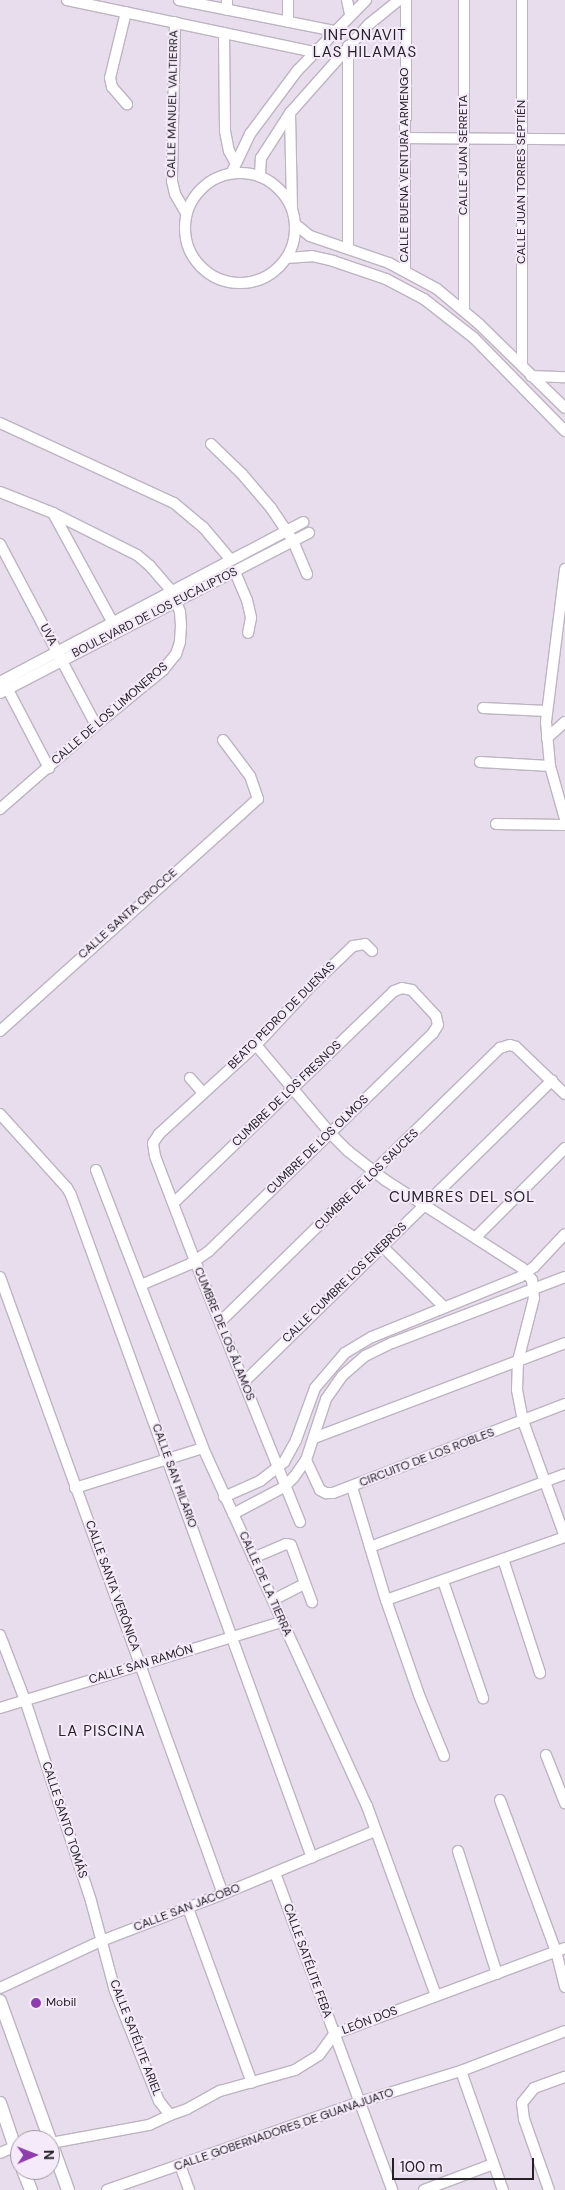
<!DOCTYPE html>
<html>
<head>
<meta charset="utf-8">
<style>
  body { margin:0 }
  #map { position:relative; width:565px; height:2190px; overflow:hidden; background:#e7ddec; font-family:"DM Sans",sans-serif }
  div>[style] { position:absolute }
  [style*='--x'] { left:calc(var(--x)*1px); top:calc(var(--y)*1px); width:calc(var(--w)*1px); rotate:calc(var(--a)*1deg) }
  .roads { filter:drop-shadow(1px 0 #bdb4c2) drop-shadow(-1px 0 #bdb4c2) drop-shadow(0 1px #bdb4c2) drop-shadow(0 -1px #bdb4c2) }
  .minor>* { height:10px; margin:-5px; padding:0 5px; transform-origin:5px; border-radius:5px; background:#fff }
  .minor>.ring { margin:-5px; padding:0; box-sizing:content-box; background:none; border:10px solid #fff; border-radius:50% }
  .major>* { height:12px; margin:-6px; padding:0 6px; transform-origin:6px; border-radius:6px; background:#fff }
  .dots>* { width:14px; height:14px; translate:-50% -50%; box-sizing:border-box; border:2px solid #f4eaf9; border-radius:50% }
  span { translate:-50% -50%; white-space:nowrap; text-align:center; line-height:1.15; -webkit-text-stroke:4px #f4eaf9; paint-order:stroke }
  .street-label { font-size:12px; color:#252127 }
  .poi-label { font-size:12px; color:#252127 }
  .left { translate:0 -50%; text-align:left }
  .quarter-label { font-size:15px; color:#252127; letter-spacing:1px }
  .north { position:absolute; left:10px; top:2130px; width:50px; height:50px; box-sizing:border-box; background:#f4eaf9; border:1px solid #a19aa5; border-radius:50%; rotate:89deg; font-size:14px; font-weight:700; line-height:20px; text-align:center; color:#252127 }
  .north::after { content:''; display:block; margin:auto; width:18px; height:22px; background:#8e3eae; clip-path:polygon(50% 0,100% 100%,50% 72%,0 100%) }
  .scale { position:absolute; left:392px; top:2158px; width:142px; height:22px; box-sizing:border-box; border:2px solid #252127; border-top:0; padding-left:6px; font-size:15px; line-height:18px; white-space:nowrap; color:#252127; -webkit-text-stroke:4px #f4eaf9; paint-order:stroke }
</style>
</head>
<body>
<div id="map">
  <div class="roads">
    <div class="minor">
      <i style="--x:67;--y:0;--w:252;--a:11.9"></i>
      <i style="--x:179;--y:0;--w:158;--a:11.3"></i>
      <i style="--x:288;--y:0;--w:22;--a:90"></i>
      <i style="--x:347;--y:0;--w:14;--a:78"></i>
      <i style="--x:464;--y:0;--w:310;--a:90"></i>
      <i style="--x:522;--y:0;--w:365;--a:90"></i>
      <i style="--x:227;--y:10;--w:10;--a:-90"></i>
      <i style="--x:126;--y:12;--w:68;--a:103.6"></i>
      <i style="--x:110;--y:78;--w:9;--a:77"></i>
      <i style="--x:112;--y:87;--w:23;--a:49"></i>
      <i style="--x:175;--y:22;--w:159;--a:91.1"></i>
      <i style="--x:172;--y:181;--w:13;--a:77"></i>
      <i style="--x:175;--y:194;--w:22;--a:60"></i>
      <i style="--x:224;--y:33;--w:98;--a:89.4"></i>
      <i style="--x:225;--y:131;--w:20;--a:79"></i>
      <i style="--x:229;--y:151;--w:13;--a:61"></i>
      <i style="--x:290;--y:113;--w:94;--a:88.8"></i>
      <i style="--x:406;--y:138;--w:159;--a:0.4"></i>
      <i style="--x:232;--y:172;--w:42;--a:-64.7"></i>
      <i style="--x:250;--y:134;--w:79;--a:-53.3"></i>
      <i style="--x:297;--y:71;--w:99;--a:-45.8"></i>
      <i class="ring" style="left:185px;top:173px;width:100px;height:100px"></i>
      <i style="--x:260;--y:175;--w:17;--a:-87"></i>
      <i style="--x:261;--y:158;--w:54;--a:-57.2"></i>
      <i style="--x:290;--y:113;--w:118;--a:-48.4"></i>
      <i style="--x:368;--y:25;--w:40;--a:-39"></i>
      <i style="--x:295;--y:224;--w:19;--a:39"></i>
      <i style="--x:310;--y:236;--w:83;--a:18.9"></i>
      <i style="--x:389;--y:263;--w:55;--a:28.4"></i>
      <i style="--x:437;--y:289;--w:55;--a:39.8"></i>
      <i style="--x:479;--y:324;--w:120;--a:44.3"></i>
      <i style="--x:348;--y:249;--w:203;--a:-90"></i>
      <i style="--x:286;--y:258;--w:26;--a:-4"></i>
      <i style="--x:312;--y:256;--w:22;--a:13"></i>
      <i style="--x:333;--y:261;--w:56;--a:18.8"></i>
      <i style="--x:386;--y:279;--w:43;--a:27.8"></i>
      <i style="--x:424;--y:299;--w:63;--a:38"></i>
      <i style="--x:474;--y:338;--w:130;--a:45.6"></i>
      <i style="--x:405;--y:271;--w:271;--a:-89.8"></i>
      <i style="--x:531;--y:376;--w:34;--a:2"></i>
      <i style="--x:0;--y:423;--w:192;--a:24.7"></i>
      <i style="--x:174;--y:503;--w:38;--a:40"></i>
      <i style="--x:203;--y:527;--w:42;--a:49.8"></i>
      <i style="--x:211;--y:444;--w:43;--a:44.1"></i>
      <i style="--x:242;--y:474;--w:45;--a:49.5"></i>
      <i style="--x:271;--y:508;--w:40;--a:56"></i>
      <i style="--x:293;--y:541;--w:36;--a:67"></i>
      <i style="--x:0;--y:492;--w:57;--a:21.6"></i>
      <i style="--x:53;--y:513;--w:94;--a:26.6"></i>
      <i style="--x:137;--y:555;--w:17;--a:40"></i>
      <i style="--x:150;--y:566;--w:33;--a:49"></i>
      <i style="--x:172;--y:591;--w:22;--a:69"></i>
      <i style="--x:180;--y:612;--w:14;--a:86"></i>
      <i style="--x:181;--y:626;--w:16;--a:94"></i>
      <i style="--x:180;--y:642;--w:13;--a:108"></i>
      <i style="--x:176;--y:654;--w:21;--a:129"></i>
      <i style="--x:163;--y:670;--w:87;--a:140.6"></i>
      <i style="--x:96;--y:725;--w:128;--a:138.8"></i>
      <i style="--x:53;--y:513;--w:125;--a:61.4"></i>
      <i style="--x:0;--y:544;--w:205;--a:62.1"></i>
      <i style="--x:565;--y:569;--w:154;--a:97.1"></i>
      <i style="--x:546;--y:722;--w:44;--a:84.8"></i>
      <i style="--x:550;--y:766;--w:55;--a:74.2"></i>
      <i style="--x:235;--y:572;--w:30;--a:67"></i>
      <i style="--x:247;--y:600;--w:18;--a:77"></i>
      <i style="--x:251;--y:618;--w:15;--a:101"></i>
      <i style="--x:0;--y:682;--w:343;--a:-27.8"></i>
      <i style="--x:5;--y:684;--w:95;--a:62.4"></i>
      <i style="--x:0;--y:693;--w:348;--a:-27.4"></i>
      <i style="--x:483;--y:708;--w:64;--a:2.7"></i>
      <i style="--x:547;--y:738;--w:24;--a:-42"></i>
      <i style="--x:480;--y:762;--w:70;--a:3.3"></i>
      <i style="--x:496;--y:824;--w:69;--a:0.8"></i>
      <i style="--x:0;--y:1031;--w:347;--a:-42"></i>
      <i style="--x:258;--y:799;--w:24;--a:-109"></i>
      <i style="--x:250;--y:776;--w:45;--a:-126.9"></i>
      <i style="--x:256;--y:1045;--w:115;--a:49.9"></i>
      <i style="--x:330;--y:1133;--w:25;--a:45"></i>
      <i style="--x:348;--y:1151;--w:47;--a:38.1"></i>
      <i style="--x:385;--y:1180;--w:163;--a:32.7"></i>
      <i style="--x:522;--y:1268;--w:16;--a:50"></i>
      <i style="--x:532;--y:1280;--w:18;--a:84"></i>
      <i style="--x:534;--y:1298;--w:65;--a:104.3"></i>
      <i style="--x:518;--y:1361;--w:29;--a:92"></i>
      <i style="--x:517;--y:1390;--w:32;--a:79"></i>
      <i style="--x:523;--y:1421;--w:123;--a:70.1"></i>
      <i style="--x:190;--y:1078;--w:18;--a:49"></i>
      <i style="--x:0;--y:1114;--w:100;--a:47.8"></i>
      <i style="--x:67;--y:1188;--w:8;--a:60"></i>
      <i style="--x:71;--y:1195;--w:705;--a:70.02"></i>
      <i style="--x:96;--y:1170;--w:298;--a:68.9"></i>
      <i style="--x:203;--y:1448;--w:394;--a:65.4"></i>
      <i style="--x:367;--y:1806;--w:202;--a:70"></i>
      <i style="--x:476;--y:1237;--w:126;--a:-45"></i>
      <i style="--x:383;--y:1247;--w:86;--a:44.5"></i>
      <i style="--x:0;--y:1277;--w:656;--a:70.13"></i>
      <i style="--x:141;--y:1285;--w:53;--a:-23.2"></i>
      <i style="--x:190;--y:1264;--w:23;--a:-34"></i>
      <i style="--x:209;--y:1251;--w:313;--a:-44.2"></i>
      <i style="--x:433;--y:1033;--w:9;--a:-58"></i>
      <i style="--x:438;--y:1025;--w:9;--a:-103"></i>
      <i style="--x:436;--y:1016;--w:35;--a:-133"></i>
      <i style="--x:412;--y:990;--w:10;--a:-169"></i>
      <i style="--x:402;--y:988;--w:9;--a:159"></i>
      <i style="--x:394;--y:991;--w:306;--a:136.1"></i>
      <i style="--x:220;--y:1322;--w:392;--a:-44.4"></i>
      <i style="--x:500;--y:1048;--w:10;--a:-17"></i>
      <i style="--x:510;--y:1045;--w:6;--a:18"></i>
      <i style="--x:516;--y:1047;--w:68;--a:43.8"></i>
      <i style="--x:245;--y:1381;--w:430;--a:-44.4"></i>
      <i style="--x:314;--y:1438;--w:268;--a:-20.7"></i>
      <i style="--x:306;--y:1460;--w:33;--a:65"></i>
      <i style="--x:320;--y:1490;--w:7;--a:27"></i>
      <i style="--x:326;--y:1493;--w:7;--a:0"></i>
      <i style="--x:333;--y:1493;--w:248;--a:-21"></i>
      <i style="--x:352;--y:1487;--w:118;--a:73.3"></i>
      <i style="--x:386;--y:1600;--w:101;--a:70.8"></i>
      <i style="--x:419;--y:1695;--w:66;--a:67.7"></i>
      <i style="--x:75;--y:1488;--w:134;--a:-17.4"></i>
      <i style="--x:224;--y:1497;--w:39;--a:-24"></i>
      <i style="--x:260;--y:1481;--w:31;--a:-38"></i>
      <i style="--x:284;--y:1462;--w:25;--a:-61"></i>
      <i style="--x:296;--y:1440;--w:55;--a:-69.9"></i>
      <i style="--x:315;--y:1388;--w:46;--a:-49.4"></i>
      <i style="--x:345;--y:1353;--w:31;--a:-31"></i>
      <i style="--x:372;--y:1337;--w:160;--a:-22.1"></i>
      <i style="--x:520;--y:1277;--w:17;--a:-36"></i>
      <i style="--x:534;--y:1267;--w:45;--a:-46.8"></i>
      <i style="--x:233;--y:1514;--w:58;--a:-27.9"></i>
      <i style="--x:284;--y:1487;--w:14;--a:-45"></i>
      <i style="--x:294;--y:1477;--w:21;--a:-55"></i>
      <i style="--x:306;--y:1460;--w:64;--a:-71.8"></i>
      <i style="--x:326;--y:1399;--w:28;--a:-55"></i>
      <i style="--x:342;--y:1376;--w:30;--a:-41"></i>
      <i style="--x:365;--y:1356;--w:30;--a:-26"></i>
      <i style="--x:392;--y:1343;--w:185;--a:-20.9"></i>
      <i style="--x:300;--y:1522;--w:281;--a:-111.9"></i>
      <i style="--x:195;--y:1261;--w:112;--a:-110.9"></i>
      <i style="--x:155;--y:1156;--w:13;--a:-99"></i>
      <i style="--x:153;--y:1143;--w:11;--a:-56"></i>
      <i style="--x:159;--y:1134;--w:132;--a:-42.5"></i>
      <i style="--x:256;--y:1045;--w:79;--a:-47"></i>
      <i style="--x:310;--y:987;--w:59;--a:-43.6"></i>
      <i style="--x:353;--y:946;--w:12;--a:-9"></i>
      <i style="--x:365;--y:944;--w:10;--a:45"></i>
      <i style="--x:370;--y:1547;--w:208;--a:-20.5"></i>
      <i style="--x:253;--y:1558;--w:36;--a:-23"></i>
      <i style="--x:286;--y:1544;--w:5;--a:11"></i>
      <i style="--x:291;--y:1545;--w:61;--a:69.8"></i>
      <i style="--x:503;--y:1559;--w:120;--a:72"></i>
      <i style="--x:443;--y:1581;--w:124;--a:71.1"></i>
      <i style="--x:273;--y:1600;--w:36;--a:-27"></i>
      <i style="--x:386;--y:1600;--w:190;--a:-19.4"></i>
      <i style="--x:0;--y:1635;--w:70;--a:69"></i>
      <i style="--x:25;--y:1700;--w:212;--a:71.8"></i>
      <i style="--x:91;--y:1901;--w:93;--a:75.1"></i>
      <i style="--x:115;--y:1991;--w:118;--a:68.2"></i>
      <i style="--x:159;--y:2101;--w:18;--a:52"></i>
      <i style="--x:170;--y:2115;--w:18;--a:-19"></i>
      <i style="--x:187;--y:2109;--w:38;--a:-29"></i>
      <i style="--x:220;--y:2091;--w:78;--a:-15.6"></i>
      <i style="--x:295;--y:2070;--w:28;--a:-32"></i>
      <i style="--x:319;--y:2055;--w:26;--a:-54"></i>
      <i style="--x:334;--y:2034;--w:246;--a:-20.4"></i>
      <i style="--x:0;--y:1708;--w:294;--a:-17"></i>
      <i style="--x:546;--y:1755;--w:52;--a:68.4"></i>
      <i style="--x:500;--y:1800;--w:161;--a:69.7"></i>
      <i style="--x:556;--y:1951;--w:37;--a:76"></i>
      <i style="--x:458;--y:1851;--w:129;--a:72.4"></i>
      <i style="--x:275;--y:1873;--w:338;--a:69.7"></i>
      <i style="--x:188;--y:1908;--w:186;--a:69.9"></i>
      <i style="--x:0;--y:1988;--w:111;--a:-25"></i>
      <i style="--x:101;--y:1941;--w:131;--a:-21.1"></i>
      <i style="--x:223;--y:1894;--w:165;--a:-22.5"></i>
      <i style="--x:461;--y:2071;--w:126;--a:70.6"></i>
      <i style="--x:51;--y:2143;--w:100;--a:-10.4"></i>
      <i style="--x:149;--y:2125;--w:23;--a:-25"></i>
      <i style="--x:0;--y:2153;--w:15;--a:-23"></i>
      <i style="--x:180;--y:2165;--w:27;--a:70"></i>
      <i style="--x:107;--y:2190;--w:268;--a:-19.2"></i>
      <i style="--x:360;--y:2102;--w:106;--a:-17.1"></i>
      <i style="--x:461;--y:2071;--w:111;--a:-21"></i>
      <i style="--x:424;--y:2190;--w:74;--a:-20.6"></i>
      <i style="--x:549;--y:2190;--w:75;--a:-109.4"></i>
      <i style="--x:524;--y:2119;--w:16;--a:-97"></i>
      <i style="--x:522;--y:2103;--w:19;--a:-51"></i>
      <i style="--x:534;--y:2088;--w:33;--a:-20"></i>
    </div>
    <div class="major">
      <i style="--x:0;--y:2001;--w:201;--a:70.2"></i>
      <i style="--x:0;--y:2103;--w:62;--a:71.3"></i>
      <i style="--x:23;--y:2170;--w:22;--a:68"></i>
    </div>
  </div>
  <div class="dots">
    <i style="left:36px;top:2003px;background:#8e3eae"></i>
  </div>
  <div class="street-label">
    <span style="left:173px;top:104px;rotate:-89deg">CALLE MANUEL VALTIERRA</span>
    <span style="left:464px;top:155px;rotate:-90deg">CALLE JUAN SERRETA</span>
    <span style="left:405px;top:165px;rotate:-90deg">CALLE BUENA VENTURA ARMENGO</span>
    <span style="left:522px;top:182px;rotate:-90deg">CALLE JUAN TORRES SEPTIÉN</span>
    <span style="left:155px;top:613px;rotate:-27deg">BOULEVARD DE LOS EUCALIPTOS</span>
    <span style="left:48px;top:635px;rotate:62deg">UVA</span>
    <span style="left:110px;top:714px;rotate:-41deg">CALLE DE LOS LIMONEROS</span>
    <span style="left:128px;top:914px;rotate:-42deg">CALLE SANTA CROCCE</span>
    <span style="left:282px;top:1016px;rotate:-45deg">BEATO PEDRO DE DUEÑAS</span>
    <span style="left:287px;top:1094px;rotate:-44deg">CUMBRE DE LOS FRESNOS</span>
    <span style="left:318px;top:1145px;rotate:-44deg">CUMBRE DE LOS OLMOS</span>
    <span style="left:367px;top:1180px;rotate:-44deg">CUMBRE DE LOS SAUCES</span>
    <span style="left:345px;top:1283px;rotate:-44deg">CALLE CUMBRE LOS ENEBROS</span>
    <span style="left:224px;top:1334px;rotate:68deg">CUMBRE DE LOS ÁLAMOS</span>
    <span style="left:427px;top:1458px;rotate:-21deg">CIRCUITO DE LOS ROBLES</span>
    <span style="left:174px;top:1476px;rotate:70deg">CALLE SAN HILARIO</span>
    <span style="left:265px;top:1584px;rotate:66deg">CALLE DE LA TIERRA</span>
    <span style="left:112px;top:1586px;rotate:70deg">CALLE SANTA VERÓNICA</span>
    <span style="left:141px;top:1665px;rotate:-17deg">CALLE SAN RAMÓN</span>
    <span style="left:64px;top:1820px;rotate:72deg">CALLE SANTO TOMÁS</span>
    <span style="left:187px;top:1908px;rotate:-21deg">CALLE SAN JACOBO</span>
    <span style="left:307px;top:1961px;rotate:70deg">CALLE SATÉLITE FEBA</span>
    <span style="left:370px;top:2021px;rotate:-21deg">LEÓN DOS</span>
    <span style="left:135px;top:2038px;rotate:69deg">CALLE SATÉLITE ARIEL</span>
    <span style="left:284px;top:2130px;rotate:-19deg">CALLE GOBERNADORES DE GUANAJUATO</span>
  </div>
  <div class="poi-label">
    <span class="left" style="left:46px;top:2003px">Mobil</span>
  </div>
  <div class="quarter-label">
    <span style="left:365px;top:44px">INFONAVIT<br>LAS HILAMAS</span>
    <span style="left:462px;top:1198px">CUMBRES DEL SOL</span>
    <span style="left:102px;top:1732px">LA PISCINA</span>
  </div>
  <div class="north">N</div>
  <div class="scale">100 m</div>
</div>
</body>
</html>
